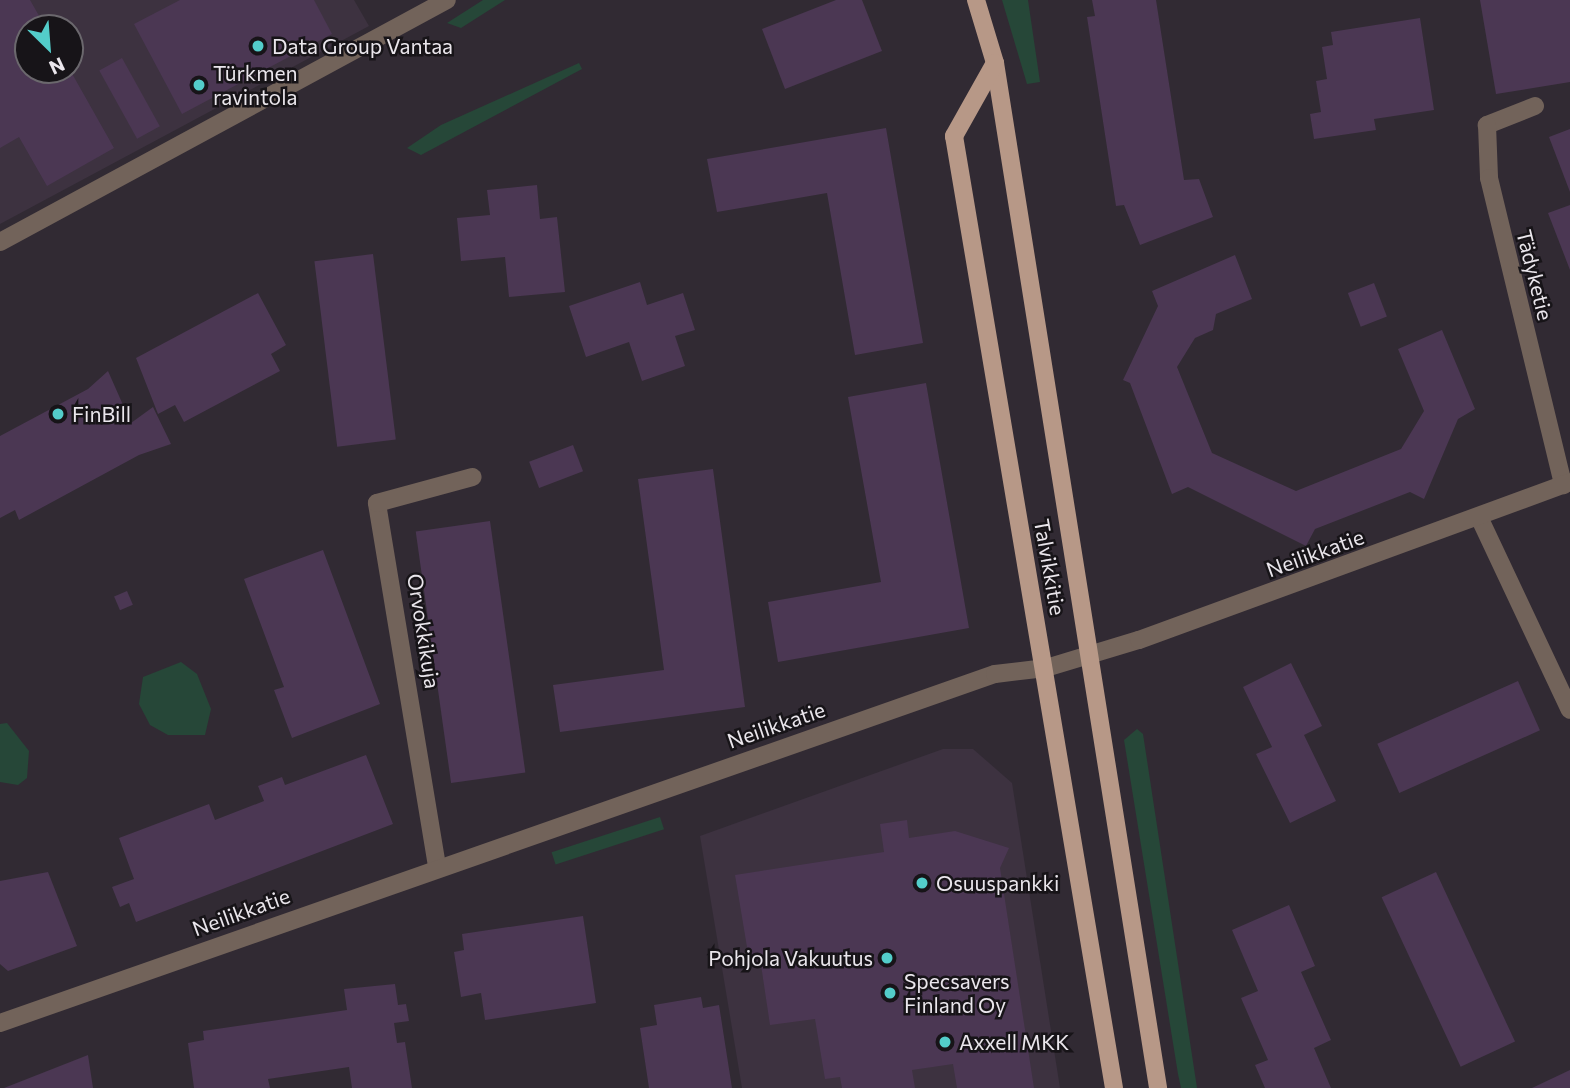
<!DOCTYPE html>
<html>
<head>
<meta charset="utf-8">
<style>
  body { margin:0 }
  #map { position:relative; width:1570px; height:1088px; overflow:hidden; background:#312a33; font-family:Commissioner,sans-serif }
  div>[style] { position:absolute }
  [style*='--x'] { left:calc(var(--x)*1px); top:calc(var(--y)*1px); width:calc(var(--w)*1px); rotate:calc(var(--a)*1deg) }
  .built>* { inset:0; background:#3d3240 }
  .green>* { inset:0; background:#264738; transform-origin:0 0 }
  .building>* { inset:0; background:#4b3753; transform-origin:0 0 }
  .minor>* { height:18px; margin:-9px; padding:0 9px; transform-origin:9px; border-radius:9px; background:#72635a }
  .primary>* { height:18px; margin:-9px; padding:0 9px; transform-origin:9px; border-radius:9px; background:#b79887 }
  .dots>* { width:19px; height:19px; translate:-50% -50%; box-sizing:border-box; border:4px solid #171418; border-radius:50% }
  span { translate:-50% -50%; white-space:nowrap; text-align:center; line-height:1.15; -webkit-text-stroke:5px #171418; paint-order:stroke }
  .poi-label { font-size:21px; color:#eae6ec }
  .left { translate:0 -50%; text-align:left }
  .right { translate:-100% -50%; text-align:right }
  .street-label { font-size:21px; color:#eae6ec }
  .north { position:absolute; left:14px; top:14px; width:70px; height:70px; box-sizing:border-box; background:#171418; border:2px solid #6b686d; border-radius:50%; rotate:155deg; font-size:19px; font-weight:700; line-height:28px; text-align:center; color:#eae6ec }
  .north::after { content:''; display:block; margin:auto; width:24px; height:32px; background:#53cdca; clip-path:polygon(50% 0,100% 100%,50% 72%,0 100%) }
</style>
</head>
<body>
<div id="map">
  <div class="built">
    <i style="clip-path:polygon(evenodd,0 0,354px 0,369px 26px,0 224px,0 0,28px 28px,70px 28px,70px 70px,28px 70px,28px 28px)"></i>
    <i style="clip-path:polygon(943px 749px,973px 749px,1012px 783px,1060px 1088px,742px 1088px,700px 836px)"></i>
  </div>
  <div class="green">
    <i style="clip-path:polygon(483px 0,505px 0,461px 28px,447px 23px)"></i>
    <i style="clip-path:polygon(1002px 0,1028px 0,1040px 82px,1027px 84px)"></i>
    <i style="clip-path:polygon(579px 63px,582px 69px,421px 155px,407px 148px,441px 125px)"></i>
    <i style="clip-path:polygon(181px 662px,197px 674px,211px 709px,205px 735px,168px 735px,150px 725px,139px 704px,143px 677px)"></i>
    <i style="clip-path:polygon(7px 723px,29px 751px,27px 778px,18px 785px,0 782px,0 724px)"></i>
    <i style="clip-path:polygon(1137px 729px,1143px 734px,1197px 1088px,1181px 1088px,1178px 1074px,1124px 740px)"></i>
    <i style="left:660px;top:817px;width:13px;height:114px;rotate:72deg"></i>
  </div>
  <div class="building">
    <i style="clip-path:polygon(0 0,30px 0,46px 28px,28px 28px,28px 70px,70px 70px,114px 148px,47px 186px,19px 137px,0 148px)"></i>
    <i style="clip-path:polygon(180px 0,314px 0,332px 34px,182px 114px,134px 24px)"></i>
    <i style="clip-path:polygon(836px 0,862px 0,882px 51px,785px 89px,762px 29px)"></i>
    <i style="clip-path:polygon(1092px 0,1156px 0,1184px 180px,1199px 179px,1213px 217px,1140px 245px,1124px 205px,1116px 206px,1087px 17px,1095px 16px)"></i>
    <i style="clip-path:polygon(1480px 0,1570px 0,1570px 82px,1496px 94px)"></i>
    <i style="clip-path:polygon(1420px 18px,1434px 110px,1374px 119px,1376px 130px,1314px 139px,1310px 114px,1321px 112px,1316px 81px,1327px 79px,1322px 47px,1333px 45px,1331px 32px)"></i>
    <i style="left:122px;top:58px;width:78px;height:26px;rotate:61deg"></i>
    <i style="clip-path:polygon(886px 128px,923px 343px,855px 355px,827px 193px,717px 212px,707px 159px)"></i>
    <i style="clip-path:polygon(1570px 129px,1570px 192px,1549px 137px)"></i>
    <i style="clip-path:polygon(537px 185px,540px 219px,557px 217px,565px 292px,509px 297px,505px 257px,461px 261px,457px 218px,490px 215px,487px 190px)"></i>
    <i style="clip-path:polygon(1570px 205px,1570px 270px,1548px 213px)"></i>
    <i style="left:373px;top:254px;width:187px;height:59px;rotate:83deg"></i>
    <i style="clip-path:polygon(1235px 255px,1252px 299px,1216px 314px,1213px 330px,1195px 338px,1177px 367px,1212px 453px,1296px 491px,1401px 449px,1424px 411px,1398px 349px,1442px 330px,1475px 409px,1458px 419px,1424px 499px,1410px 492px,1315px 529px,1306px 546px,1188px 487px,1172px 494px,1130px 383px,1123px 380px,1158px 306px,1152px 291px)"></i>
    <i style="clip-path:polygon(640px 282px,647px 305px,683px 293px,695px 330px,675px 336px,685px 366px,642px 381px,629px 342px,586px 357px,569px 306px)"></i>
    <i style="left:1374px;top:283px;width:36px;height:28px;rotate:69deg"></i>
    <i style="clip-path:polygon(258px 293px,286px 345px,271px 354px,280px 371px,184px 422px,175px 405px,158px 414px,136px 358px)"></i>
    <i style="clip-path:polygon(108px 371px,131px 423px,153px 407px,171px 444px,139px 455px,19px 520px,15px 510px,0 518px,0 436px,88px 389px)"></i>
    <i style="clip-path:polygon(926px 383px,969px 628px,778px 662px,768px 602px,881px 582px,848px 397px)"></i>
    <i style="left:573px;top:445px;width:28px;height:47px;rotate:69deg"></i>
    <i style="clip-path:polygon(713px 469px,745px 707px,560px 732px,553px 685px,664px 670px,638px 479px)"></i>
    <i style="left:490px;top:521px;width:254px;height:75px;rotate:82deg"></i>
    <i style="clip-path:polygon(323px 550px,380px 704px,292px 738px,274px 690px,284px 687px,244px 579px)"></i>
    <i style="left:127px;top:591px;width:15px;height:14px;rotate:67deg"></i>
    <i style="clip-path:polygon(1291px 663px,1322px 726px,1304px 735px,1336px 801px,1290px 823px,1256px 754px,1272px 747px,1243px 687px)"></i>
    <i style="left:1518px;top:681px;width:54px;height:154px;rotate:66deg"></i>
    <i style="clip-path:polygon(366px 755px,393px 824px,136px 922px,129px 903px,120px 907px,112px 887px,134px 879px,119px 838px,209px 804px,215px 820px,264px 801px,258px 786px,282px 777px,285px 785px)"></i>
    <i style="clip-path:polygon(907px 820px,909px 838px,955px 831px,1009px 848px,1000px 868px,1034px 1088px,957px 1088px,953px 1064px,912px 1070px,915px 1088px,842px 1088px,840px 1077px,825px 1079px,815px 1019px,770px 1025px,760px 958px,749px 959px,735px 875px,884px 852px,880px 824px)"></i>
    <i style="clip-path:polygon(48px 872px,77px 946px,8px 971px,0 964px,0 881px)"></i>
    <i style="left:1436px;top:872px;width:187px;height:60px;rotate:65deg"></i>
    <i style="clip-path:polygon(1289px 905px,1315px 966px,1301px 972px,1331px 1040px,1314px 1048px,1331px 1088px,1265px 1088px,1255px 1065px,1268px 1060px,1241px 998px,1258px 991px,1232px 930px)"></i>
    <i style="clip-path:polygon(583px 916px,596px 1003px,485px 1020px,481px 993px,461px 997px,454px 952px,464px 950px,462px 934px)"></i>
    <i style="clip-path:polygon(395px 984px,398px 1005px,406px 1004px,409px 1021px,394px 1023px,397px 1043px,405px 1042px,412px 1088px,352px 1088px,349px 1067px,268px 1079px,270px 1088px,194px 1088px,188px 1043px,204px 1040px,203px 1031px,347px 1010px,344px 989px)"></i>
    <i style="clip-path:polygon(701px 997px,703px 1008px,719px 1005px,732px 1088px,649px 1088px,640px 1028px,657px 1025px,654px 1005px)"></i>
    <i style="clip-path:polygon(88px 1055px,93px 1088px,4px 1088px)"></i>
    <i style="clip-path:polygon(1570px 1070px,1570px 1088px,1532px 1088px)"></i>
  </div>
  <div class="minor">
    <i style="--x:1535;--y:106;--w:52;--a:158.4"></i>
    <i style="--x:1487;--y:125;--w:53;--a:87.8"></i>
    <i style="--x:1489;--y:178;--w:316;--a:76.4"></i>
    <i style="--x:0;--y:242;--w:508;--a:-28.43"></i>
    <i style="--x:1479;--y:517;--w:213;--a:64.8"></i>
    <i style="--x:437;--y:866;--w:368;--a:-99.4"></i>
    <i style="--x:377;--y:503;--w:99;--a:-15.2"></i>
    <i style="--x:0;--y:1023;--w:1054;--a:-19.33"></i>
    <i style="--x:995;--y:674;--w:51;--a:-6.7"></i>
    <i style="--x:1046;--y:668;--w:97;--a:-16.8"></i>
    <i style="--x:1139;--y:640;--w:459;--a:-20.1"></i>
  </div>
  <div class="primary">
    <i style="--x:976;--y:0;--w:66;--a:73.2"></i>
    <i style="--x:995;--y:63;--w:1038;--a:80.96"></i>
    <i style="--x:995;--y:63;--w:84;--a:119.3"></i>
    <i style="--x:954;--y:136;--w:965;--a:80.46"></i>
  </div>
  <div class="dots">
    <i style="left:258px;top:46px;background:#53cdca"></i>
    <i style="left:199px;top:85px;background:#53cdca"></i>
    <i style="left:58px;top:414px;background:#53cdca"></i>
    <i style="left:922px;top:883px;background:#53cdca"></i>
    <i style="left:887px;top:958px;background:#53cdca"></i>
    <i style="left:890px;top:993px;background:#53cdca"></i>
    <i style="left:945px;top:1042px;background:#53cdca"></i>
  </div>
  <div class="poi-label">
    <span class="left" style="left:272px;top:46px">Data Group Vantaa</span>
    <span class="left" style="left:213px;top:85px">Türkmen<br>ravintola</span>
    <span class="left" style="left:72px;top:414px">FinBill</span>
    <span class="left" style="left:936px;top:883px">Osuuspankki</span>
    <span class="right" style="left:873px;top:958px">Pohjola Vakuutus</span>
    <span class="left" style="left:904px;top:993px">Specsavers<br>Finland Oy</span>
    <span class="left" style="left:959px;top:1042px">Axxell MKK</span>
  </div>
  <div class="street-label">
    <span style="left:1535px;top:275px;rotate:76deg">Tädyketie</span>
    <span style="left:1315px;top:553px;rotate:-20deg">Neilikkatie</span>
    <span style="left:1050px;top:567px;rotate:80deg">Talvikkitie</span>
    <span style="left:424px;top:631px;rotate:81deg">Orvokkikuja</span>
    <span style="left:776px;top:725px;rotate:-19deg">Neilikkatie</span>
    <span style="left:241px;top:912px;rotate:-20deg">Neilikkatie</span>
  </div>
  <div class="north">N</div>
</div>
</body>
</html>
